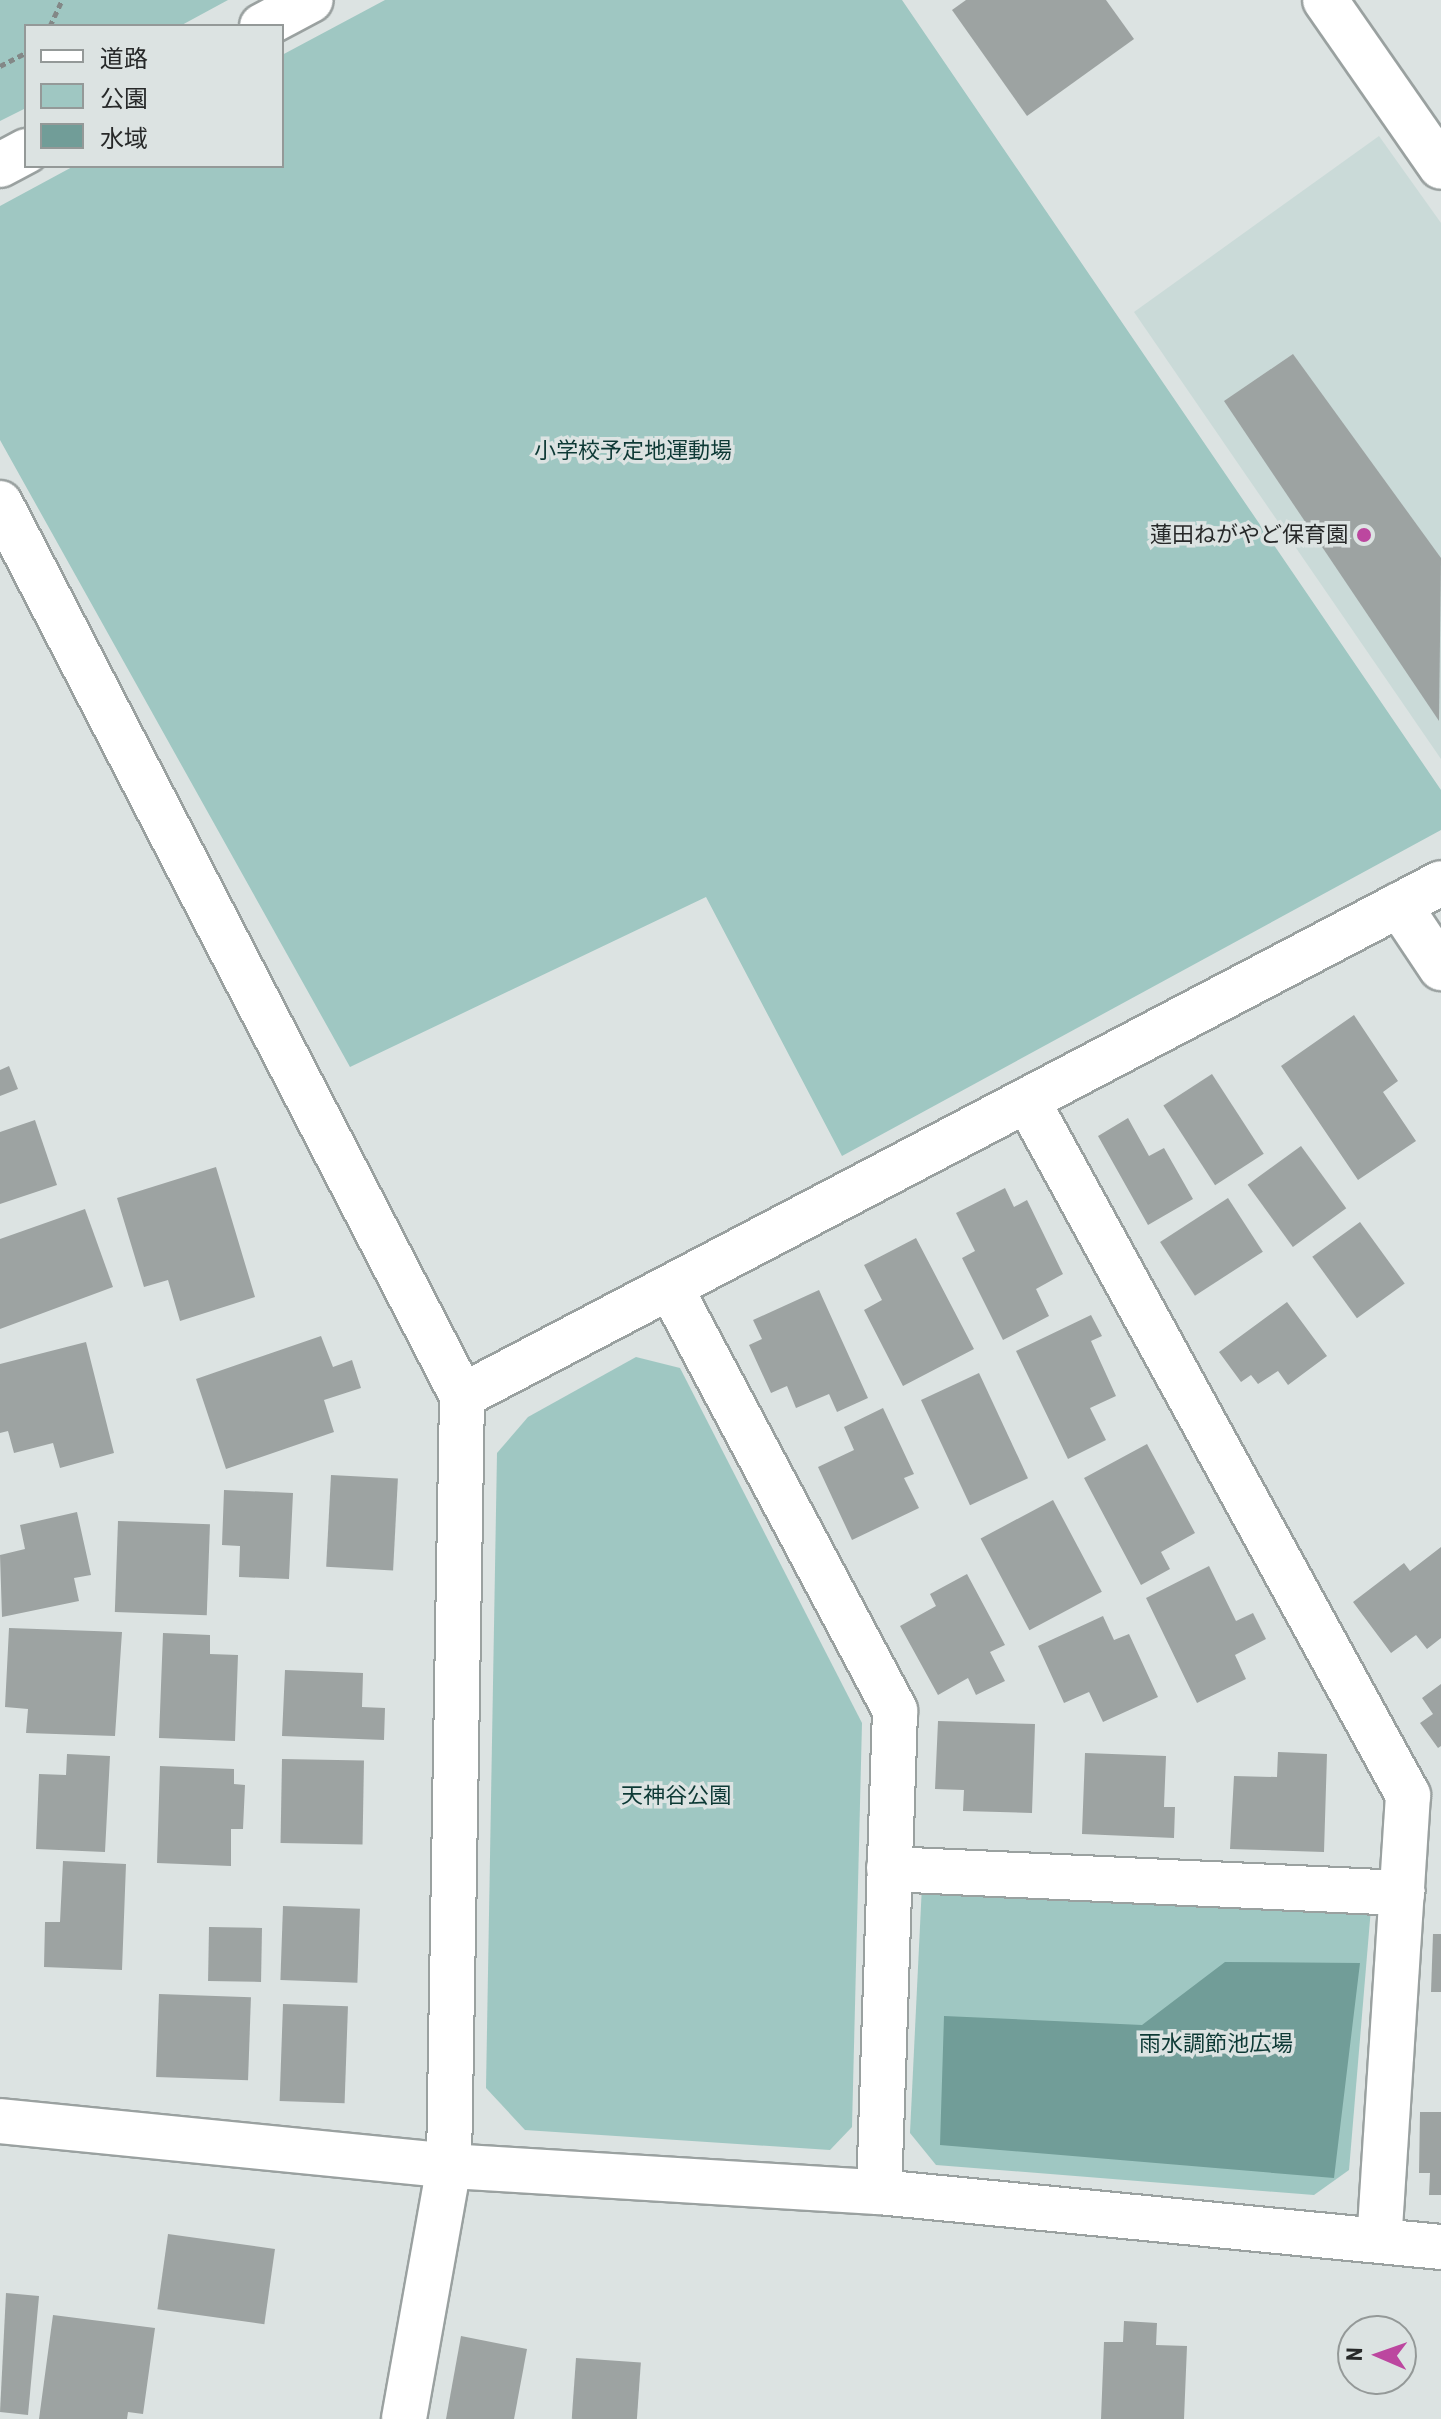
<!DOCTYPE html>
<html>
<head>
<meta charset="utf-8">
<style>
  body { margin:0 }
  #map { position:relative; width:1441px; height:2419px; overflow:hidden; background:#dce3e2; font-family:"Roboto Condensed","Noto Sans JP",sans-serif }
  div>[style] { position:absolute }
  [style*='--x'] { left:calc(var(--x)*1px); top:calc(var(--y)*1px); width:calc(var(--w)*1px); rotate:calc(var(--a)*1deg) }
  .built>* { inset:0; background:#cadad8 }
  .green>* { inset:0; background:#9fc7c2 }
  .water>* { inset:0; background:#719d98 }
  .building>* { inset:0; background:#9da3a2; transform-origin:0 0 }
  .path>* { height:5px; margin-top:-2.5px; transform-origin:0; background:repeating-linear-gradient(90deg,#838887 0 6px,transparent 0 10px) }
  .roads { filter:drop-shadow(2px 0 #9aa1a0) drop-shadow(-2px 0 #9aa1a0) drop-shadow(0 2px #9aa1a0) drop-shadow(0 -2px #9aa1a0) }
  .minor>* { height:44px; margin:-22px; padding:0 22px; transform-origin:22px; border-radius:22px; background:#fff }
  .dots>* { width:22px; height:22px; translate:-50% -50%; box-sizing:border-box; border:4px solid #dce3e2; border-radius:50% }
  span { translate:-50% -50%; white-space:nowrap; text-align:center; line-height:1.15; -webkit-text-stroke:7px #dce3e2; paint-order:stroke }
  .park-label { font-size:22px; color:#0d3935 }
  .poi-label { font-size:22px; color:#272929 }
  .right { translate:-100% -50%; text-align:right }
  .legend { position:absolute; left:24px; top:24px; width:260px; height:144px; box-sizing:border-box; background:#dce3e2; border:2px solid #949998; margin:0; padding:10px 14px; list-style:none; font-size:24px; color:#272929 }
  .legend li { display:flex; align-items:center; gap:16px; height:40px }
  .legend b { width:40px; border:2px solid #949998 }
  .north { position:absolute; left:1337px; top:2315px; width:80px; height:80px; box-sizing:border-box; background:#dce3e2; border:2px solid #949998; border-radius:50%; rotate:272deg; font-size:22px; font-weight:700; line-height:32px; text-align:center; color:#272929 }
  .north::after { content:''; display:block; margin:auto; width:28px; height:36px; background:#bc479f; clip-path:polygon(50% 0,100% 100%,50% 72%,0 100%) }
</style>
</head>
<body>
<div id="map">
  <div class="built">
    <i style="clip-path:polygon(1379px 136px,1441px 223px,1441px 759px,1134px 312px)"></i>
  </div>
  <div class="green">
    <i style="clip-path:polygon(0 0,228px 0,180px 26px,26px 26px,26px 108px,0 121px)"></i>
    <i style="clip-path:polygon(385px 0,902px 0,1441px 790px,1441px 830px,842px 1156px,706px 897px,350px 1067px,0 440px,0 206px,74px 166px,282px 166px,282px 55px)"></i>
    <i style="clip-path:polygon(636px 1357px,680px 1368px,862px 1723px,852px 2127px,830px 2150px,525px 2130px,486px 2088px,497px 1453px,528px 1417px)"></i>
    <i style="clip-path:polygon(922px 1885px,1371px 1908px,1349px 2170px,1314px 2195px,936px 2165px,910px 2133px)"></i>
  </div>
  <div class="water">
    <i style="clip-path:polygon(1225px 1962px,1360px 1963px,1334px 2178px,940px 2145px,944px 2016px,1142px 2025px)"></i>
  </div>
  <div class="building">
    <i style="clip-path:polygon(966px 0,1106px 0,1134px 39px,1027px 116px,952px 10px)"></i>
    <i style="clip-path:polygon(1293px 354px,1441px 558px,1439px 721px,1224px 401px)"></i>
    <i style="clip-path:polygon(1354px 1015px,1398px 1081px,1383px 1092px,1416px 1141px,1358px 1180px,1281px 1066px)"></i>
    <i style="clip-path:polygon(9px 1066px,18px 1089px,0 1096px,0 1070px)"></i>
    <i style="left:1212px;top:1074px;width:95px;height:58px;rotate:57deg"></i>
    <i style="clip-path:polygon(1128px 1118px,1149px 1156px,1164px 1148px,1193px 1199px,1148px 1225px,1098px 1136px)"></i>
    <i style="clip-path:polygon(35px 1120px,57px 1185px,0 1204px,0 1132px)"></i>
    <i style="left:1301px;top:1146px;width:77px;height:66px;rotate:54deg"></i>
    <i style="clip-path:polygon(216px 1167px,255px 1297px,180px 1321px,168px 1280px,144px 1287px,117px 1198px)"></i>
    <i style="clip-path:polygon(1005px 1188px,1014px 1207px,1027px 1200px,1063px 1274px,1036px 1289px,1049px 1316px,1003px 1340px,962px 1258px,975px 1251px,956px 1213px)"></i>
    <i style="left:1228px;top:1198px;width:64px;height:81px;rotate:57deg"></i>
    <i style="clip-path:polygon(85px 1209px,113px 1287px,0 1329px,0 1239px)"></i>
    <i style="left:1360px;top:1222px;width:76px;height:59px;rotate:54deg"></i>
    <i style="clip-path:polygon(916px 1238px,974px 1349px,903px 1386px,864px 1310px,882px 1300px,864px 1265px)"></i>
    <i style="clip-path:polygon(819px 1290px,868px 1398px,837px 1412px,829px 1394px,796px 1408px,787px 1386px,771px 1393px,749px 1345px,762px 1339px,753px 1320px)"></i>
    <i style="clip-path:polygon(1287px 1302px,1327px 1356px,1288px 1385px,1278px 1371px,1258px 1384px,1251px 1375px,1241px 1382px,1219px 1352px)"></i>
    <i style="clip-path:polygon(1091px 1315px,1102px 1336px,1091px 1341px,1116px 1396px,1090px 1408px,1106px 1440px,1068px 1459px,1016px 1351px)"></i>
    <i style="clip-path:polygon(321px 1336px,333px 1367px,352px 1360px,361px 1388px,324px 1400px,334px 1432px,226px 1469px,196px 1379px)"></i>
    <i style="clip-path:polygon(86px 1342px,114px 1453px,60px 1468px,53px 1443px,14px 1453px,8px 1431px,0 1433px,0 1364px)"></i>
    <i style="left:979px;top:1373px;width:116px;height:64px;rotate:65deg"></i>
    <i style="clip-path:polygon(883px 1408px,914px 1474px,904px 1478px,919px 1508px,852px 1540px,818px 1467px,854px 1450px,844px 1427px)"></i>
    <i style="clip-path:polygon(1147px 1444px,1195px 1533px,1161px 1552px,1170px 1569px,1141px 1585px,1084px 1478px)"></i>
    <i style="left:331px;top:1475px;width:67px;height:92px;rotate:3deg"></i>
    <i style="clip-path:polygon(224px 1490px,293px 1493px,289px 1579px,239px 1577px,240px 1546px,222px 1545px)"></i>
    <i style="left:1053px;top:1500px;width:104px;height:82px;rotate:62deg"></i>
    <i style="clip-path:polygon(77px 1512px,91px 1575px,74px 1578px,79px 1601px,2px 1617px,0 1555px,25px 1549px,20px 1525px)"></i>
    <i style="left:118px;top:1521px;width:92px;height:91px;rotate:2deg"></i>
    <i style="clip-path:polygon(1441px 1547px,1441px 1638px,1427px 1649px,1416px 1635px,1391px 1653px,1353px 1602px,1404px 1563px,1410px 1571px)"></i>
    <i style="clip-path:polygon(1209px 1566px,1236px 1621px,1253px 1613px,1266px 1639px,1235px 1655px,1246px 1679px,1197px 1703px,1146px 1598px)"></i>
    <i style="clip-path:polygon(967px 1574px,1005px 1645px,990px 1652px,1005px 1681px,976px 1695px,968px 1678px,938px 1695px,900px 1626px,936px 1606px,930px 1594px)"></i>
    <i style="clip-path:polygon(1103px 1616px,1114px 1640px,1129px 1634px,1158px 1697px,1103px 1722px,1089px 1692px,1064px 1703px,1038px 1646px)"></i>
    <i style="clip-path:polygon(9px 1628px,122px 1632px,115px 1736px,26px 1733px,28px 1709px,5px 1707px)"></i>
    <i style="clip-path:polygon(163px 1633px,210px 1635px,210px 1654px,238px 1655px,235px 1741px,159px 1738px)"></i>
    <i style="clip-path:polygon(285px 1670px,363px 1673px,362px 1707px,385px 1708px,384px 1740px,282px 1736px)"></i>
    <i style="clip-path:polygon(1441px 1684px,1441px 1746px,1438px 1748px,1420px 1723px,1433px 1714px,1422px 1698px)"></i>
    <i style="clip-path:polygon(938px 1721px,1035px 1724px,1032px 1813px,963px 1811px,964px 1790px,935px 1789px)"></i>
    <i style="clip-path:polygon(1278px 1752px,1327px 1754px,1324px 1852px,1230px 1849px,1234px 1776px,1277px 1777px)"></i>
    <i style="clip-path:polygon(1085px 1753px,1166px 1756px,1164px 1807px,1175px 1807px,1174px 1838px,1082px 1834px)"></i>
    <i style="clip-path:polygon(67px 1754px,110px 1756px,105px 1852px,36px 1849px,39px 1774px,66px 1775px)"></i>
    <i style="left:282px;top:1759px;width:82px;height:84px;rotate:1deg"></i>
    <i style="clip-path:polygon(160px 1766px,234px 1769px,234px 1784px,245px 1785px,243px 1829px,231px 1829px,231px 1866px,157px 1863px)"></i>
    <i style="clip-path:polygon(63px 1861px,126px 1864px,122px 1970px,44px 1967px,45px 1922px,60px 1922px)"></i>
    <i style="left:283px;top:1906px;width:77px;height:74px;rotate:2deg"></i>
    <i style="left:209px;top:1927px;width:53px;height:54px;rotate:1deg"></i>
    <i style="clip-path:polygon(1433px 1934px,1441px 1934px,1441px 1992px,1431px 1992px)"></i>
    <i style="left:159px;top:1994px;width:92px;height:83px;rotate:2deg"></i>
    <i style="left:283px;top:2004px;width:65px;height:97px;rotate:2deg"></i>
    <i style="clip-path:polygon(1420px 2112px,1441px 2112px,1441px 2195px,1429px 2195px,1430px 2173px,1419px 2173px)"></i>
    <i style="left:168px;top:2234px;width:108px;height:76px;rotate:8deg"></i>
    <i style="clip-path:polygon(6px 2293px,39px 2296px,28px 2415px,0 2412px)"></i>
    <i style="clip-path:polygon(53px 2315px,155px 2328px,143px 2414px,128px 2412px,127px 2419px,39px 2419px)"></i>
    <i style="clip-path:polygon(1124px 2321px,1157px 2323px,1156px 2345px,1187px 2346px,1184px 2419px,1101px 2419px,1104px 2342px,1123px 2342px)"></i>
    <i style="clip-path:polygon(461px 2336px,527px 2349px,514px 2419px,446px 2419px)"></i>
    <i style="left:576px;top:2358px;width:65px;height:61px;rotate:4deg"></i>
  </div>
  <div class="path">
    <i style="--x:50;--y:26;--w:29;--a:-65"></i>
    <i style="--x:0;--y:66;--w:29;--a:-27"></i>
  </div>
  <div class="roads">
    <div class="minor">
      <i style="--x:1325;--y:0;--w:203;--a:55.2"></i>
      <i style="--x:262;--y:26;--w:55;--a:-28"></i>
      <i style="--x:0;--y:165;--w:30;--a:-28"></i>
      <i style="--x:0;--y:503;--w:1005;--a:62.64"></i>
      <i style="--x:462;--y:1396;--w:770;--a:90.97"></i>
      <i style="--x:449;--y:2166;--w:257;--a:100.1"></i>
      <i style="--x:1399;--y:905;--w:76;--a:56.3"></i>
      <i style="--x:1027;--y:1100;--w:793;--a:61.27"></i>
      <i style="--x:1408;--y:1795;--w:445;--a:93.7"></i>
      <i style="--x:670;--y:1287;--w:480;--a:62"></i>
      <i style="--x:895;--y:1711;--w:481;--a:91.9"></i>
      <i style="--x:462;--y:1396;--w:1105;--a:-27.65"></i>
      <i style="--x:889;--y:1869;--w:514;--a:2.68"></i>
      <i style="--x:0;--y:2121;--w:451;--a:5.7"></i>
      <i style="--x:449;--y:2166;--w:431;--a:3.5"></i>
      <i style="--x:879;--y:2192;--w:565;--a:5.59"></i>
    </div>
  </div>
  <div class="dots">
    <i style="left:1364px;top:535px;background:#bc479f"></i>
  </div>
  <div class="park-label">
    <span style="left:633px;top:451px">小学校予定地運動場</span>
    <span style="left:676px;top:1796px">天神谷公園</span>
    <span style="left:1216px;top:2044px">雨水調節池広場</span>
  </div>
  <div class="poi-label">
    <span class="right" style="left:1348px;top:535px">蓮田ねがやど保育園</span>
  </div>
  <ul class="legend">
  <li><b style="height:10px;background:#fff"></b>道路</li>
  <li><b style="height:22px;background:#9fc7c2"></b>公園</li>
  <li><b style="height:22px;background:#719d98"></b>水域</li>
  </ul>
  <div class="north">N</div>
</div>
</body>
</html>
